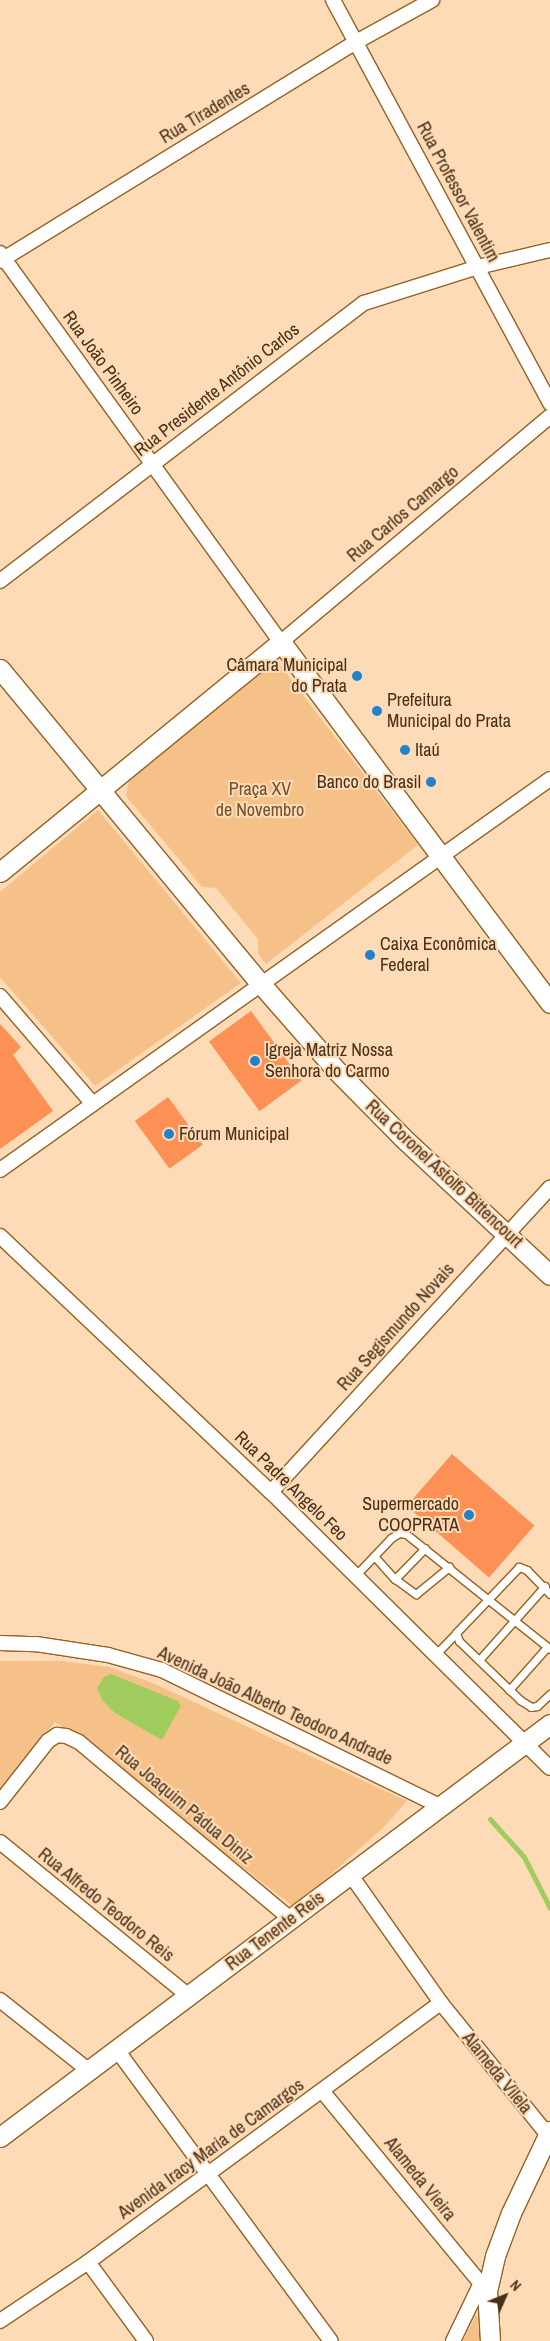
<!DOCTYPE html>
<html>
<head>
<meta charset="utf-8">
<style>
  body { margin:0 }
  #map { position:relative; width:550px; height:2341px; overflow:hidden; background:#fedbb7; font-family:"Archivo Narrow",sans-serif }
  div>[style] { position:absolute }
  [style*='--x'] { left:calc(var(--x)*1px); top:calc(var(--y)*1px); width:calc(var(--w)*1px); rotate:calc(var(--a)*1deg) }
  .green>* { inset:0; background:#f6c188 }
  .water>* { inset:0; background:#a0cd5d }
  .stream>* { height:5px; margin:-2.5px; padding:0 2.5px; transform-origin:2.5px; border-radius:2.5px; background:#a0cd5d }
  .building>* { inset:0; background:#fc9055; transform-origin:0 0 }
  .roads { filter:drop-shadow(1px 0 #956222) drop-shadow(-1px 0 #956222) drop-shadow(0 1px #956222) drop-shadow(0 -1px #956222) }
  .lane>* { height:7px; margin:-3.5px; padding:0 3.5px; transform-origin:3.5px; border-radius:3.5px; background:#fff }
  .street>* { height:14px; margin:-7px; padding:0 7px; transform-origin:7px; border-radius:7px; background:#fff }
  .secondary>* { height:19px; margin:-9.5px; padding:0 9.5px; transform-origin:9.5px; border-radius:9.5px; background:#fff }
  .dots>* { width:14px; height:14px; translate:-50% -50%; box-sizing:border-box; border:2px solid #fedbb7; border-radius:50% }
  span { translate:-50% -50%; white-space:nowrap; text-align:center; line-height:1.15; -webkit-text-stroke:4px #fedbb7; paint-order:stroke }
  .street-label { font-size:18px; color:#473017 }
  .poi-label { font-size:18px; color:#473017 }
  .right { translate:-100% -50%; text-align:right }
  .left { translate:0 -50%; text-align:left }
  .park-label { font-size:18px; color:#714f27 }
  .north { position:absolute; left:480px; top:2271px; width:50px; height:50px; -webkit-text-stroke:4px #fedbb7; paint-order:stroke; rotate:46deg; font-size:14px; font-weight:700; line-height:20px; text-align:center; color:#473017 }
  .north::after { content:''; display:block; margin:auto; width:18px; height:22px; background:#473017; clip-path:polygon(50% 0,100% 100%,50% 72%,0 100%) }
</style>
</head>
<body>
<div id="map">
  <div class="green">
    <i style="clip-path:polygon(276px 660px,418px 845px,266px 964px,258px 954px,258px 939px,216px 888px,202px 887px,126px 796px,129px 780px)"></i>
    <i style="clip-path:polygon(98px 810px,241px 983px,95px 1086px,0 977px,0 892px)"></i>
    <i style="clip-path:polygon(0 1661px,61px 1661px,109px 1667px,153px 1683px,407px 1801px,383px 1828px,294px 1907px,55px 1722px,0 1790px)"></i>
    <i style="clip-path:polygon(476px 2314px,483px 2341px,463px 2341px)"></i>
  </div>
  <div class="water">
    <i style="clip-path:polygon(111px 1674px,178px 1701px,181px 1706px,162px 1740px,115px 1713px,102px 1700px,97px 1688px,104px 1677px)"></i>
  </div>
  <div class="stream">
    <i style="--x:490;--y:1819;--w:51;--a:48.2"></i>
    <i style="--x:524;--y:1857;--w:57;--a:63"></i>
  </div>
  <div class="building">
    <i style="left:251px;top:1011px;width:86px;height:52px;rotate:54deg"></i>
    <i style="clip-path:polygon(0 1024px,21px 1047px,13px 1055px,53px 1111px,0 1149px)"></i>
    <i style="left:168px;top:1097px;width:59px;height:41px;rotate:54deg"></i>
    <i style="left:452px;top:1454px;width:109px;height:69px;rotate:41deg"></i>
  </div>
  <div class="roads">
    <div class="lane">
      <i style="--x:374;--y:1556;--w:31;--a:48"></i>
      <i style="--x:395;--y:1579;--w:26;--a:36"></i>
      <i style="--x:416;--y:1594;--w:43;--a:-39.3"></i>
      <i style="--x:355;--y:1576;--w:52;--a:-46.5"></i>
      <i style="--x:391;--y:1538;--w:9;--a:-32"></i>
      <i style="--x:399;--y:1533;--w:7;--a:8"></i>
      <i style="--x:406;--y:1534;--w:184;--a:38.6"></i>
      <i style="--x:395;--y:1579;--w:43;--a:-45.9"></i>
      <i style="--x:550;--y:1594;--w:33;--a:-134"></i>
      <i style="--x:527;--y:1570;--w:9;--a:-159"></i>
      <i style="--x:519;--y:1567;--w:91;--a:133.7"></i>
      <i style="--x:456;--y:1633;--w:9;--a:69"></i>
      <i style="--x:459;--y:1641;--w:85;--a:44"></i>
      <i style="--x:520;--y:1700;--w:13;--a:32"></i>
      <i style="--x:531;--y:1707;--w:6;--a:-9"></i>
      <i style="--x:537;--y:1706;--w:18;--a:-43"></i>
      <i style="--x:435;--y:1655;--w:30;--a:-46"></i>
      <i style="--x:479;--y:1660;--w:99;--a:-48.3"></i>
      <i style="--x:509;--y:1690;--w:57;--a:-48.5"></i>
    </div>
    <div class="street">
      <i style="--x:333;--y:0;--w:458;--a:61.7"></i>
      <i style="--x:0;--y:253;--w:480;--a:54.2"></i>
      <i style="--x:281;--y:642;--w:351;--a:-40"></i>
      <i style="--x:0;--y:261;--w:418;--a:-31.6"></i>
      <i style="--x:356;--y:42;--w:87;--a:-28.9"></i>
      <i style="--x:0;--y:581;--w:458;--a:-37.4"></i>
      <i style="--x:364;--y:303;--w:120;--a:-17.5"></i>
      <i style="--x:478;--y:267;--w:74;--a:-13.3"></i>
      <i style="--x:0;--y:996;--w:141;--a:49.3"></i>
      <i style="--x:0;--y:1170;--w:675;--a:-35.41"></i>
      <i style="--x:0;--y:1236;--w:373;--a:43.4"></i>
      <i style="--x:271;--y:1492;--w:392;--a:44.7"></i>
      <i style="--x:271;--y:1492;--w:413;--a:-47.5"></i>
      <i style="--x:0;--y:1643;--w:36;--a:2"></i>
      <i style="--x:36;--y:1644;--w:73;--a:8.7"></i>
      <i style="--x:108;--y:1655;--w:56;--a:15.5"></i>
      <i style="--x:162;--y:1670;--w:309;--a:26.1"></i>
      <i style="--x:0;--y:1802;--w:78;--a:-51.8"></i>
      <i style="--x:48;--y:1741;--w:11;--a:-34"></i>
      <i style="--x:57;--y:1735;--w:9;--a:6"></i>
      <i style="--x:66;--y:1736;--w:14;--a:25"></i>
      <i style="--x:79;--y:1742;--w:276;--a:39.9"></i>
      <i style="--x:0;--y:1842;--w:244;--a:39.2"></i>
      <i style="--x:350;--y:1874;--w:158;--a:54.8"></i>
      <i style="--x:441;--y:2003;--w:169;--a:51"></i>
      <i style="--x:0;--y:2000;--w:112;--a:38.5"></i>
      <i style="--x:117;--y:2050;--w:361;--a:53.7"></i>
      <i style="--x:323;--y:2092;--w:258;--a:50.5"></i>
      <i style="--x:88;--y:2262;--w:98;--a:53.7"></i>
      <i style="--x:0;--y:2321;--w:106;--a:-33.8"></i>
      <i style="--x:88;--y:2262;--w:438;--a:-36.3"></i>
      <i style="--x:453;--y:2341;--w:64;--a:-64.2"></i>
    </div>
    <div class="secondary">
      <i style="--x:0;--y:669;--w:408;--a:50.4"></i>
      <i style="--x:260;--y:983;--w:118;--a:48.8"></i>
      <i style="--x:338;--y:1072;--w:91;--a:45.4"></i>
      <i style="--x:402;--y:1137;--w:202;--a:43"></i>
      <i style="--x:0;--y:872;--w:363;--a:-39.3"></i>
      <i style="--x:281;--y:642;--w:450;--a:53.3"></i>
      <i style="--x:0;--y:2137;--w:688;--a:-36.9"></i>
      <i style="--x:490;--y:2341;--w:50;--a:-93.4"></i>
      <i style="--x:487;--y:2291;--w:36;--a:-77"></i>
      <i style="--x:495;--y:2256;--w:46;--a:-69.6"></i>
      <i style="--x:511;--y:2213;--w:91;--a:-64.6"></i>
    </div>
  </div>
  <div class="dots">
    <i style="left:357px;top:676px;background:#2081cd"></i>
    <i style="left:377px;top:711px;background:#2081cd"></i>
    <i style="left:405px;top:750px;background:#2081cd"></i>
    <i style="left:431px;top:782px;background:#2081cd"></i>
    <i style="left:370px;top:955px;background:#2081cd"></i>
    <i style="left:255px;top:1061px;background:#2081cd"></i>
    <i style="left:169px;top:1134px;background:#2081cd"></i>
    <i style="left:469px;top:1515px;background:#2081cd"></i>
  </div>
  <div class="street-label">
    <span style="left:205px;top:113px;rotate:-31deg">Rua Tiradentes</span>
    <span style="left:458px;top:192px;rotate:62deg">Rua Professor Valentim</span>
    <span style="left:103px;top:363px;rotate:54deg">Rua João Pinheiro</span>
    <span style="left:217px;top:390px;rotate:-38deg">Rua Presidente Antônio Carlos</span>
    <span style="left:403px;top:514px;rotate:-40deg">Rua Carlos Camargo</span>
    <span style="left:444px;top:1174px;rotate:43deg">Rua Coronel Astolfo Bittencourt</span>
    <span style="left:396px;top:1327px;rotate:-48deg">Rua Segismundo Novais</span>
    <span style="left:291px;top:1486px;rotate:44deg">Rua Padre Angelo Feo</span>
    <span style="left:275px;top:1706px;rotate:25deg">Avenida João Alberto Teodoro Andrade</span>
    <span style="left:184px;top:1805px;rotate:40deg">Rua Joaquim Pádua Diniz</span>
    <span style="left:106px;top:1905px;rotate:39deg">Rua Alfredo Teodoro Reis</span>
    <span style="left:275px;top:1931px;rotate:-37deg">Rua Tenente Reis</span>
    <span style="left:497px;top:2073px;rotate:51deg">Alameda Vilela</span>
    <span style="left:211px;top:2149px;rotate:-36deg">Avenida Iracy Maria de Camargos</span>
    <span style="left:420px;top:2179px;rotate:51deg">Alameda Vieira</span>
  </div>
  <div class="poi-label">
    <span class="right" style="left:347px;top:676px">Câmara Municipal<br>do Prata</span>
    <span class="left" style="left:387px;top:711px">Prefeitura<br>Municipal do Prata</span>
    <span class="left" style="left:415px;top:750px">Itaú</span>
    <span class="right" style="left:421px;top:782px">Banco do Brasil</span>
    <span class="left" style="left:380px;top:955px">Caixa Econômica<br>Federal</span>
    <span class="left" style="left:265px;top:1061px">Igreja Matriz Nossa<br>Senhora do Carmo</span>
    <span class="left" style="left:179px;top:1134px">Fórum Municipal</span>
    <span class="right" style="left:459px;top:1515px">Supermercado<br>COOPRATA</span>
  </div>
  <div class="park-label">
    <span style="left:260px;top:800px">Praça XV<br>de Novembro</span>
  </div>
  <div class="north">N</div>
</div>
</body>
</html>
